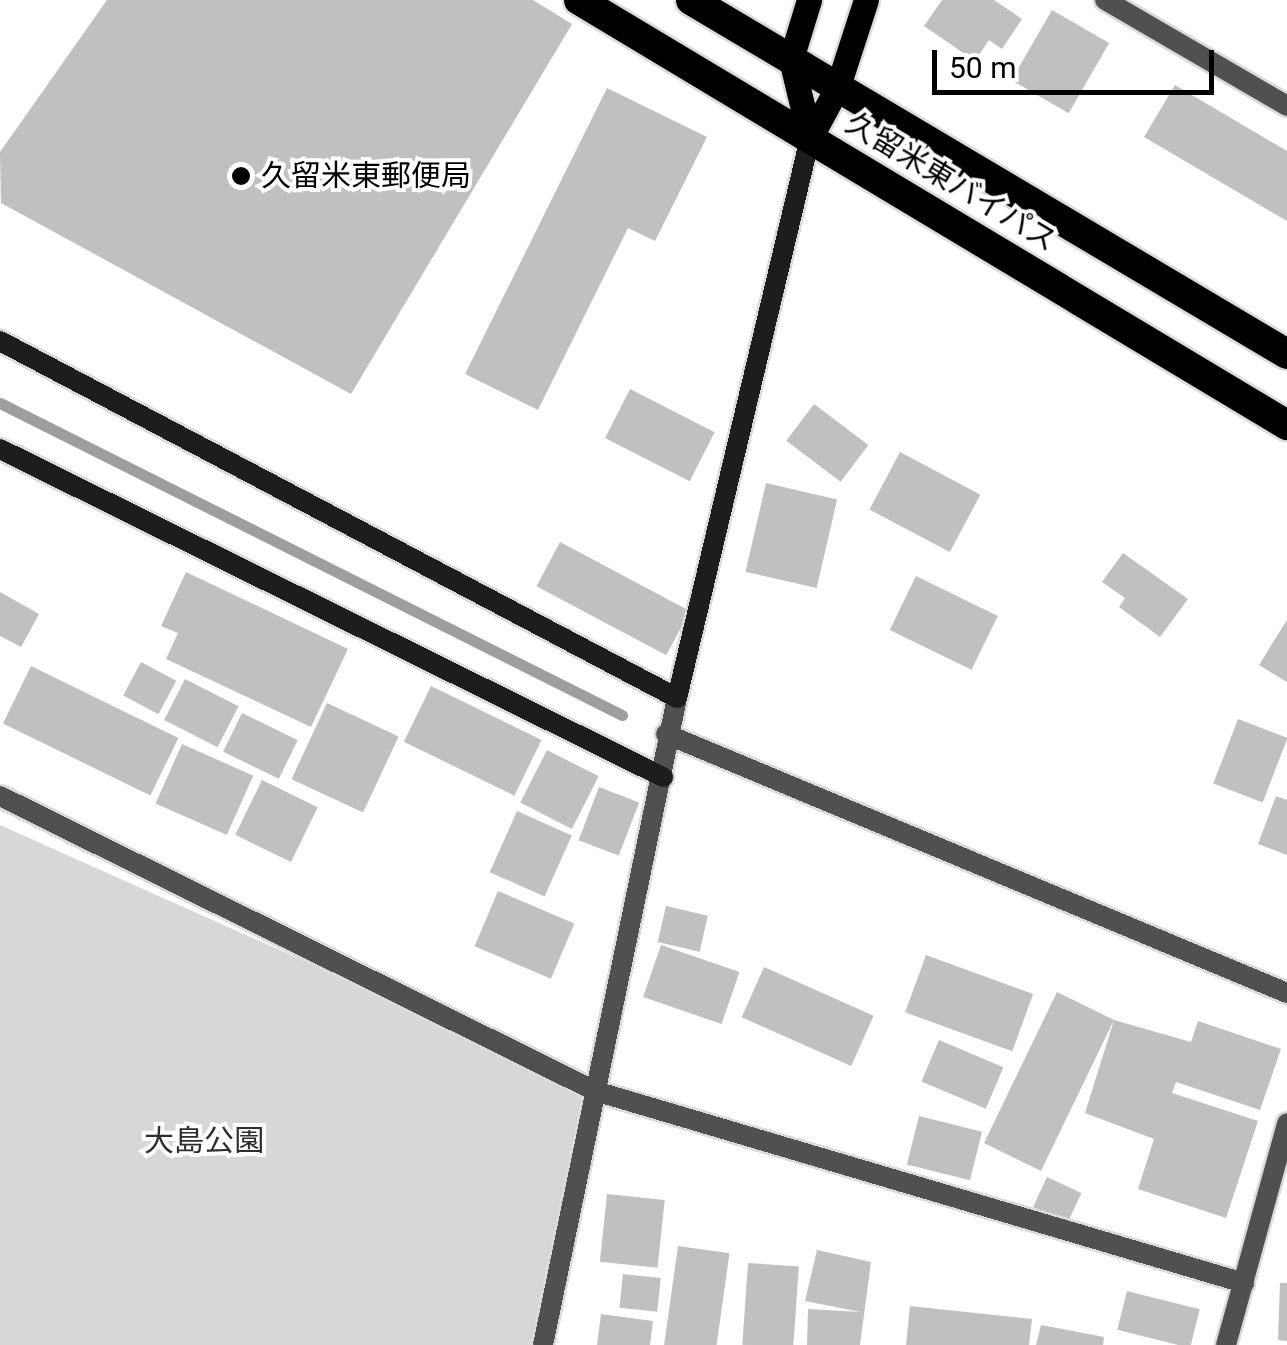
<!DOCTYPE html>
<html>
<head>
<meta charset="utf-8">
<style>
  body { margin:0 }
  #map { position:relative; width:1287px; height:1345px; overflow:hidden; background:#fff; font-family:Roboto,"Noto Sans JP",sans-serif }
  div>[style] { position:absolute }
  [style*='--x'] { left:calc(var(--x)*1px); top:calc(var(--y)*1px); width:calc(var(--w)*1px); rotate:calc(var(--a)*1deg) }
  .green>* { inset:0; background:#d7d7d7 }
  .stream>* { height:11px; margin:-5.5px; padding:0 5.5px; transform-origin:5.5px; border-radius:5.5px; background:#9e9e9e }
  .building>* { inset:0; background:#c0c0c0; transform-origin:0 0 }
  .roads { filter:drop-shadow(2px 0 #dbdbdb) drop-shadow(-2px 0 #dbdbdb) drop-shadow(0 2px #dbdbdb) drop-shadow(0 -2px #dbdbdb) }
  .street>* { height:20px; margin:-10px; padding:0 10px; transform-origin:10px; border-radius:10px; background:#505050 }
  .secondary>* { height:20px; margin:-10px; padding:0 10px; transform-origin:10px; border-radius:10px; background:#1d1d1d }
  .primary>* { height:25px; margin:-12.5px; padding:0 12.5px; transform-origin:12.5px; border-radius:12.5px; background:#000 }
  .highway>* { height:30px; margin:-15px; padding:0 15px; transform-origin:15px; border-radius:15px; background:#000 }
  .dots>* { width:28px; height:28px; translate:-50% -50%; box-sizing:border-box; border:5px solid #fff; border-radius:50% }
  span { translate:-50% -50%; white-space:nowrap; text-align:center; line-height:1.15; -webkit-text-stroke:8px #fff; paint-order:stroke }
  .poi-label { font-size:30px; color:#000 }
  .left { translate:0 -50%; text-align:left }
  .street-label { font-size:30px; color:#000 }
  .park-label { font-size:30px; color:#2e2e2e }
  .scale { position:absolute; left:932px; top:50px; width:282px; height:45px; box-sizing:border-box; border:5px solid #000; border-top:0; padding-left:12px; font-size:30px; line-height:35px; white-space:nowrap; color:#000; -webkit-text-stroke:8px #fff; paint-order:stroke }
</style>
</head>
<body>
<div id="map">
  <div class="green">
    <i style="clip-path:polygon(0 825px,595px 1091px,543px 1345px,0 1345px)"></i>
  </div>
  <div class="stream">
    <i style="--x:0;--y:403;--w:696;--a:26.64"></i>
  </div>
  <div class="building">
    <i style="clip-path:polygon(107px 0,533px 0,572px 24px,351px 394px,1px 203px,0 152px)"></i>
    <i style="clip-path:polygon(942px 0,994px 0,1022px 19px,1002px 49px,989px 40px,975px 61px,924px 26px)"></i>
    <i style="left:1052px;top:10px;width:66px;height:81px;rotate:30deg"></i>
    <i style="clip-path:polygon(1175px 85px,1287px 151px,1287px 221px,1144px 137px)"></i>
    <i style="clip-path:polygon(607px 88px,707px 137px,655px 241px,628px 228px,538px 410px,465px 374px)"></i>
    <i style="left:630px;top:389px;width:95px;height:55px;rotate:27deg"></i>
    <i style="left:814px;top:404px;width:68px;height:46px;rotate:37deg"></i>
    <i style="left:900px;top:452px;width:91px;height:65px;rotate:28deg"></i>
    <i style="left:766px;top:483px;width:73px;height:91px;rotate:13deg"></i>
    <i style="left:560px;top:542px;width:147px;height:50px;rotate:28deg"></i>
    <i style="clip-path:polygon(1123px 553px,1188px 599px,1160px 637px,1119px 607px,1125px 598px,1102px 582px)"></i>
    <i style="clip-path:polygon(186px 572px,348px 649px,311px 727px,166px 659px,178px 633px,161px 626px)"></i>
    <i style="left:916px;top:576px;width:91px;height:60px;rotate:26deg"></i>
    <i style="clip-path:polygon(0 592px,39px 614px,21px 647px,0 636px)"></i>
    <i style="clip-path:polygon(1287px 620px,1287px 682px,1259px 665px)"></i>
    <i style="left:141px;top:662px;width:40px;height:38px;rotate:28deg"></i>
    <i style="left:31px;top:666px;width:164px;height:64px;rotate:26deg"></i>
    <i style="left:185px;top:679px;width:60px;height:46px;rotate:27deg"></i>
    <i style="left:431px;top:686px;width:123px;height:62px;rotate:26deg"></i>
    <i style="left:327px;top:703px;width:79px;height:84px;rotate:25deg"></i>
    <i style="left:242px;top:713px;width:62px;height:43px;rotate:26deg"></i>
    <i style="left:1238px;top:719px;width:53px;height:69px;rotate:21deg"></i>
    <i style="left:182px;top:744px;width:78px;height:65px;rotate:24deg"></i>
    <i style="left:547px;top:750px;width:58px;height:59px;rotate:27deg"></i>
    <i style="left:262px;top:780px;width:62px;height:61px;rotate:26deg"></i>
    <i style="left:599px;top:787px;width:43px;height:57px;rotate:21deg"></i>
    <i style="clip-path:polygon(1276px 796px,1287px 800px,1287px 855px,1258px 844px)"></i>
    <i style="left:517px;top:811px;width:60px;height:67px;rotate:24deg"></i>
    <i style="left:498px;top:891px;width:83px;height:60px;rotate:23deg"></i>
    <i style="left:666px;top:906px;width:43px;height:37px;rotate:13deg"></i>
    <i style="left:661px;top:945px;width:83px;height:55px;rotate:19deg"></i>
    <i style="left:926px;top:955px;width:114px;height:61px;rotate:20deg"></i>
    <i style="left:764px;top:967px;width:120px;height:55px;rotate:24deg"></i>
    <i style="clip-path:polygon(1057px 992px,1114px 1020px,1191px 1042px,1198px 1021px,1281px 1049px,1260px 1110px,1176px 1082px,1172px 1093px,1258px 1121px,1226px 1218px,1138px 1189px,1154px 1139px,1085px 1113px,1114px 1020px,1041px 1171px,984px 1143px)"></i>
    <i style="left:939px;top:1040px;width:70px;height:45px;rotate:23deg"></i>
    <i style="left:919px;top:1116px;width:65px;height:50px;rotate:14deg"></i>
    <i style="left:1047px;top:1177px;width:38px;height:33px;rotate:25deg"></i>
    <i style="left:607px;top:1194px;width:58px;height:68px;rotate:6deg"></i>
    <i style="left:678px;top:1246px;width:52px;height:100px;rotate:8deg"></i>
    <i style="clip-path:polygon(817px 1250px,871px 1262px,860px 1345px,807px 1345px,808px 1309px,861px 1312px,805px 1301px)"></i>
    <i style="left:748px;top:1263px;width:51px;height:82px;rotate:4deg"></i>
    <i style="left:623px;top:1274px;width:38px;height:34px;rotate:6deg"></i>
    <i style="clip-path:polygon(1280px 1283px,1287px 1283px,1287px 1341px,1278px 1340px)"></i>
    <i style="left:1127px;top:1291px;width:75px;height:40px;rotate:14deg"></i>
    <i style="clip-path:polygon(910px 1306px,1032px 1319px,1029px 1345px,906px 1345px)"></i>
    <i style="clip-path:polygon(601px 1314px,653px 1321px,650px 1345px,597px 1345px)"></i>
    <i style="clip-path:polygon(1041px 1325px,1104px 1337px,1103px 1345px,1036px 1345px)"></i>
  </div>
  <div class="roads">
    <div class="street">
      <i style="--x:1105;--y:0;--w:211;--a:30.2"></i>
      <i style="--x:666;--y:734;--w:673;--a:22.64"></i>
      <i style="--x:0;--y:796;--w:664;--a:26.37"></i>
      <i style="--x:595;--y:1091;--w:677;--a:16.48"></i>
      <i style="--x:543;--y:1345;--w:661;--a:-78.3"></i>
      <i style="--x:1226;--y:1345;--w:230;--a:-74.6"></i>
    </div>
    <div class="secondary">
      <i style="--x:0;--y:341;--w:765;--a:27.8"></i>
      <i style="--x:677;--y:698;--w:576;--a:-76.64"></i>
      <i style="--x:0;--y:449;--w:740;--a:26.32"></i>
    </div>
    <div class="primary">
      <i style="--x:809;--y:0;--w:62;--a:107"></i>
      <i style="--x:791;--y:59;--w:81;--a:76.5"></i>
      <i style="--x:810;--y:138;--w:59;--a:-61.7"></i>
      <i style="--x:838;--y:86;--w:90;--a:-72"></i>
    </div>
    <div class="highway">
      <i style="--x:579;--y:0;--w:826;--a:30.98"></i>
      <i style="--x:691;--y:0;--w:693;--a:30.71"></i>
    </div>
  </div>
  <div class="dots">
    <i style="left:241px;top:176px;background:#000"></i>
  </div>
  <div class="poi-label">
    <span class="left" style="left:261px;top:176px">久留米東郵便局</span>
  </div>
  <div class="street-label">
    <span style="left:951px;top:182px;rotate:31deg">久留米東バイパス</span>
  </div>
  <div class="park-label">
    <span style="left:204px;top:1141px">大島公園</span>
  </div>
  <div class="scale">50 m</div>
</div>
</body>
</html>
